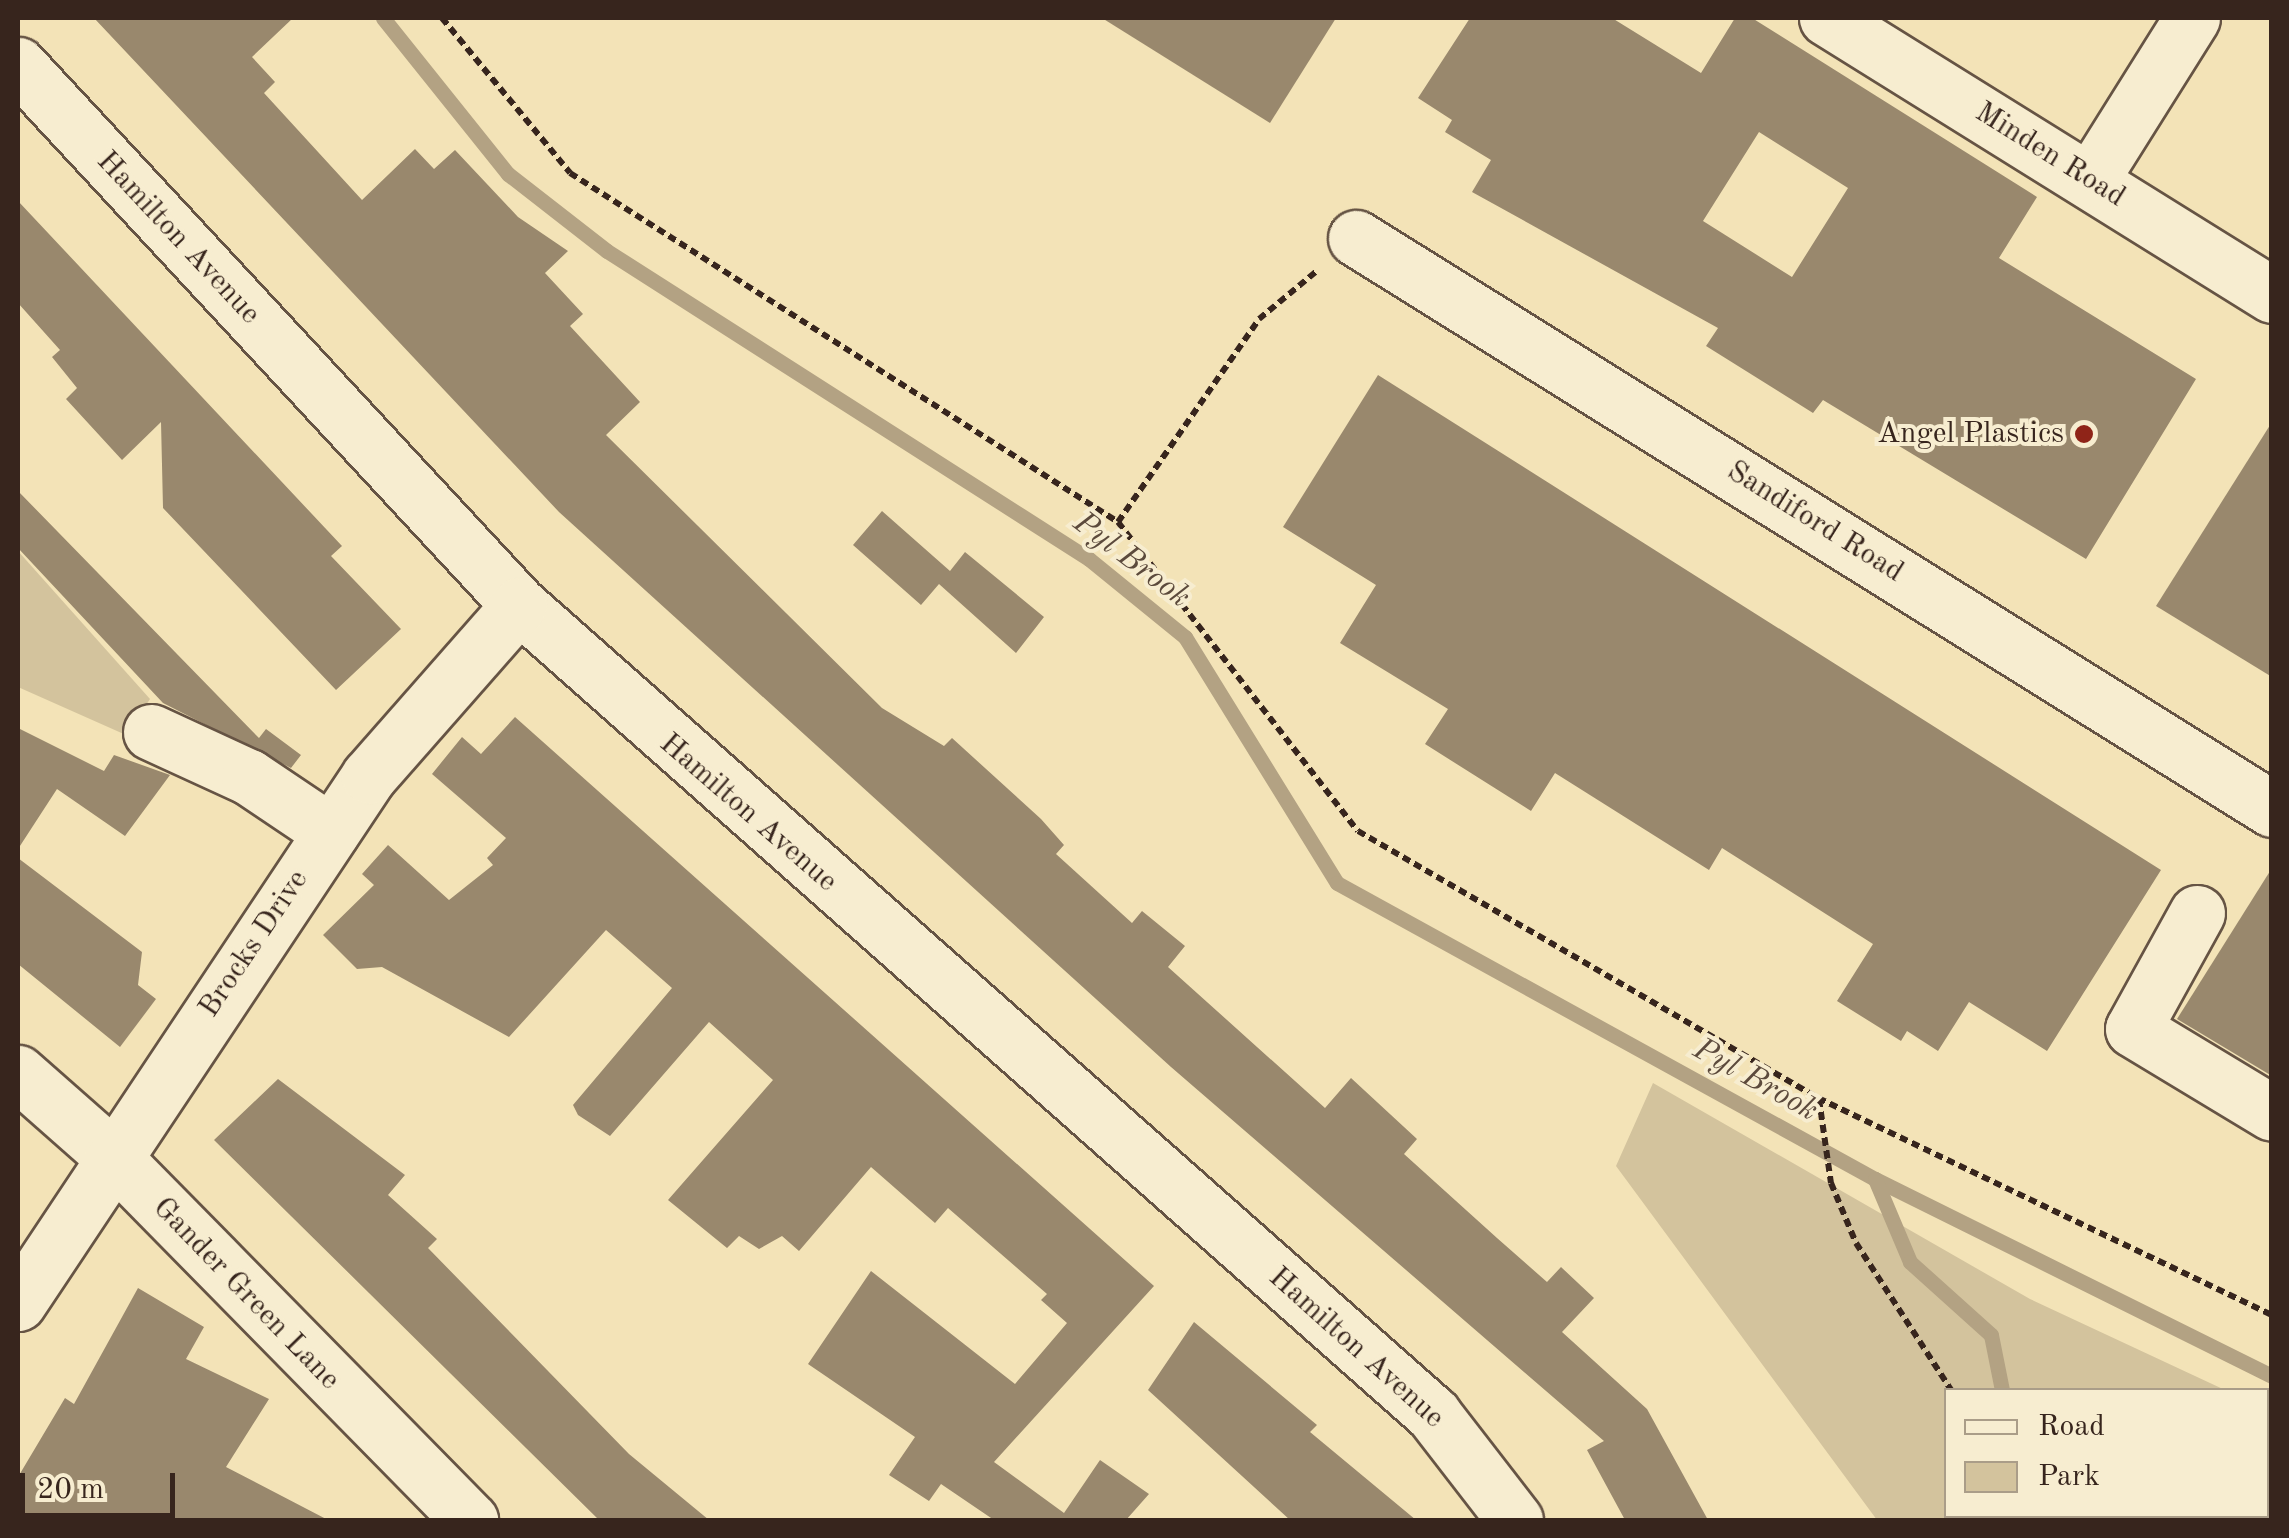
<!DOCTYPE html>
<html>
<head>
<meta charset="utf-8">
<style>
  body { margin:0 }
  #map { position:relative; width:2289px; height:1538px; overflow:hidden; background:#f3e3b7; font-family:"Old Standard TT",serif }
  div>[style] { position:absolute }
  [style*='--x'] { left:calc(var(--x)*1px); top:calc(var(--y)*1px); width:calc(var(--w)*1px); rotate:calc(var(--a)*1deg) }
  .green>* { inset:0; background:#d3c39d }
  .stream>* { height:15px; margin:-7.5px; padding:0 7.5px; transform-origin:7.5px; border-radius:7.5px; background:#b3a283 }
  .building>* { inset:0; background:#99886d }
  .path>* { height:6px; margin-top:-3px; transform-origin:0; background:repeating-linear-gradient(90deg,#37251d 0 8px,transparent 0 13px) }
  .roads { filter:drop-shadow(2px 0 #665444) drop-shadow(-2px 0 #665444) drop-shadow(0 2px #665444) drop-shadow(0 -2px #665444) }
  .minor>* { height:55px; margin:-27.5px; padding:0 27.5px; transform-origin:27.5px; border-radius:27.5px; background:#f7edd0 }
  .dots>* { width:28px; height:28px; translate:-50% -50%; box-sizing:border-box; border:5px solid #f7edd0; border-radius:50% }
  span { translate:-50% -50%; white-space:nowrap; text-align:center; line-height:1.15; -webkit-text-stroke:8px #f7edd0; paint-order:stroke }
  .street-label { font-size:30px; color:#37251d }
  .poi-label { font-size:30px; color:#37251d }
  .right { translate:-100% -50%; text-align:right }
  .water-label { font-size:32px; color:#5c4a3c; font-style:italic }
  .frame { position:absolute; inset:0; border:20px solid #37251d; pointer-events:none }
  .legend { position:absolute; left:1944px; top:1388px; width:325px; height:130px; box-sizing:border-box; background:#f7edd0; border:2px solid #aa9d88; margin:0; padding:12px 18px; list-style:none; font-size:30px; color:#37251d }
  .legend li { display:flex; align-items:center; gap:20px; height:50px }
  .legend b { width:50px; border:2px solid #aa9d88 }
  .scale { position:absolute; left:20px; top:1473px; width:155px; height:45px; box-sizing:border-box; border:5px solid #37251d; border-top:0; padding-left:12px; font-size:30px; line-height:35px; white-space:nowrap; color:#37251d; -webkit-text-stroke:8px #f7edd0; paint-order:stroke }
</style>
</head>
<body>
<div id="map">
  <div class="green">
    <i style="clip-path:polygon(18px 551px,150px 699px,126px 735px,18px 687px)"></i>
    <i style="clip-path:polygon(1653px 1083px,2030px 1299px,2225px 1390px,1946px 1390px,1946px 1516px,2266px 1516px,2267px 1410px,2271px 1520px,1877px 1520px,1616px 1166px)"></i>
  </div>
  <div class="stream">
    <i style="--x:383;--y:18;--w:200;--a:51.3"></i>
    <i style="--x:508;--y:174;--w:125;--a:37.9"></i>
    <i style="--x:607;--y:251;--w:572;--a:32.58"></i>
    <i style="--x:1089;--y:559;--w:124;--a:39.1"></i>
    <i style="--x:1185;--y:637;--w:289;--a:58.3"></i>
    <i style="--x:1337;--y:883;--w:614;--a:28.82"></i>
    <i style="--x:1875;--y:1179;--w:443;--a:26.4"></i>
    <i style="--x:1875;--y:1179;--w:90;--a:67.1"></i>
    <i style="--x:1910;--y:1262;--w:109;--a:42"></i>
    <i style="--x:1991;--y:1335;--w:56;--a:78.7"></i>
    <i style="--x:2047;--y:1516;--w:5;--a:53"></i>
  </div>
  <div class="building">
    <i style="clip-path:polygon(94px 18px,293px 18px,252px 57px,275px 82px,264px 93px,362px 200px,415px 149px,434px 169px,455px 150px,518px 217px,568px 251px,545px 273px,583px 314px,570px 326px,640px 402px,606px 435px,882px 708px,944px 746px,952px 738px,1041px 819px,1064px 845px,1056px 854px,1132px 923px,1142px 911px,1185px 946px,1168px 967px,1325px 1108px,1351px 1078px,1417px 1139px,1404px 1154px,1497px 1238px,1547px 1282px,1561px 1267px,1594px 1298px,1562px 1332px,1647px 1409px,1708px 1520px,1625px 1520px,1587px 1450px,1604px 1441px,1171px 1067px,559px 512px)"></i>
    <i style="clip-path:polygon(1102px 18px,1336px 18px,1270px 123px)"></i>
    <i style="clip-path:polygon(evenodd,1470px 18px,1612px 18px,1701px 73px,1735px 18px,1752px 18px,2037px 197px,1999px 258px,2196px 379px,2086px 559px,1823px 400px,1813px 413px,1706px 346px,1718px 328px,1472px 192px,1491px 160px,1445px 132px,1452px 120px,1418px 98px,1470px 18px,1759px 132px,1848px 188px,1792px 277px,1703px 221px,1759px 132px)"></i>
    <i style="clip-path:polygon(18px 201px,342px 546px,331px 556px,401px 629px,336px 690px,163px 508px,161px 422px,122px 460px,66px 399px,77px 388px,52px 357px,60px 350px,18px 303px)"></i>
    <i style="clip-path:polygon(1378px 375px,2161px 870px,2047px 1051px,1969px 1002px,1938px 1051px,1907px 1031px,1901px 1041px,1837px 1001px,1873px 944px,1722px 848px,1709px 870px,1555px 773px,1531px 811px,1425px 744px,1448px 709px,1340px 643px,1376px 585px,1283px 527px)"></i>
    <i style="clip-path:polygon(2272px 422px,2272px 677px,2156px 606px)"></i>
    <i style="clip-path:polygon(18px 491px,259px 738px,266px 729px,301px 755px,291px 768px,163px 703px,18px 548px)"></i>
    <i style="clip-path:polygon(882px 511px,950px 571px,965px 552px,1044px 617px,1016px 653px,939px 584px,921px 605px,853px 545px)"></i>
    <i style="clip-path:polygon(515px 717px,1154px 1286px,994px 1462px,1064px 1513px,1100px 1460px,1149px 1494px,1126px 1520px,994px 1520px,941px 1484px,929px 1501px,889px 1475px,915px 1437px,808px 1364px,871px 1271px,1015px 1384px,1067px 1323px,1041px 1300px,1047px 1294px,948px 1208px,935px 1223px,871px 1167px,799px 1251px,782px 1236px,759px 1249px,739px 1236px,727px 1248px,668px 1200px,773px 1080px,709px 1022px,610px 1136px,578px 1115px,573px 1105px,672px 988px,606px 930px,509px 1037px,382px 967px,357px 969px,323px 935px,374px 885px,362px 874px,388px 845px,449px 900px,493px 865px,487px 858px,506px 838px,432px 774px,462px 737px,481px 754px)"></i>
    <i style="clip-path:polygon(18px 728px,104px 771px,114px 755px,170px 775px,125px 836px,57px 789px,18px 849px)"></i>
    <i style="clip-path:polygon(18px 858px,142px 952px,138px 985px,156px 999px,120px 1047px,18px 964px)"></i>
    <i style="clip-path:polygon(2272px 868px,2272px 1076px,2177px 1019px)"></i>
    <i style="clip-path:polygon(278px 1079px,405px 1175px,388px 1195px,437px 1239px,428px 1248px,629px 1454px,709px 1520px,599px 1520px,214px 1140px)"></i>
    <i style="clip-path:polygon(138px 1288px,204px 1327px,186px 1359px,269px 1399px,226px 1467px,328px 1520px,18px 1520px,18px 1477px,65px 1398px,74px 1404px)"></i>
    <i style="clip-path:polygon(1194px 1322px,1317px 1425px,1310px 1432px,1416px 1520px,1290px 1520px,1148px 1390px)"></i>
  </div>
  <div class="path">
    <i style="--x:442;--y:18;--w:201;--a:50.4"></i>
    <i style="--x:570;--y:173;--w:650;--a:32.49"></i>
    <i style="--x:1118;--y:522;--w:391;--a:52.2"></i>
    <i style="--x:1358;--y:831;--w:532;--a:30.13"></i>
    <i style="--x:1818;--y:1098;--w:503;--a:25.55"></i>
    <i style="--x:1118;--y:522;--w:247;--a:-55.2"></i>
    <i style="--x:1259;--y:319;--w:77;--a:-39.7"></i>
    <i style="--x:1819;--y:1099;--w:85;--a:81.9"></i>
    <i style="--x:1831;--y:1183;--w:65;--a:67.4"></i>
    <i style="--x:1856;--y:1243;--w:175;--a:57.1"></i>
    <i style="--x:1964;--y:1516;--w:4;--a:76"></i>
  </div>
  <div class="roads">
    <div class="minor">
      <i style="--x:1827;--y:18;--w:524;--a:31.9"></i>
      <i style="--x:18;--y:65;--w:737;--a:47.15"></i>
      <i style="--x:519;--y:605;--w:1221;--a:41.51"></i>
      <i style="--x:1433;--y:1414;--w:134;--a:52.3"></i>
      <i style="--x:2091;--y:179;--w:190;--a:-57.9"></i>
      <i style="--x:1356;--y:238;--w:1079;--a:31.94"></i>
      <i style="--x:151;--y:732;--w:108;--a:24.7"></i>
      <i style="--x:249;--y:777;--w:99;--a:33.9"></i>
      <i style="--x:2197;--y:913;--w:132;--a:118.9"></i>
      <i style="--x:2133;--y:1029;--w:162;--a:31.1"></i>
      <i style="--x:18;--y:1073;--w:125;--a:41.4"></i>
      <i style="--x:112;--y:1156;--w:511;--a:45.48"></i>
      <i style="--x:18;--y:1303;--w:633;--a:-56.34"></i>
      <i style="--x:369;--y:776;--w:227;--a:-48.7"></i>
    </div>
  </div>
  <div class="dots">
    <i style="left:2084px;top:434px;background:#8f2418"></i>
  </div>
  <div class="street-label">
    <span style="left:2050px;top:155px;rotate:32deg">Minden Road</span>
    <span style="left:178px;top:238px;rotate:47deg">Hamilton Avenue</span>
    <span style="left:1815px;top:522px;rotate:32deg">Sandiford Road</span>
    <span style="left:748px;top:813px;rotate:41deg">Hamilton Avenue</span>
    <span style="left:254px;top:944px;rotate:-56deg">Brocks Drive</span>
    <span style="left:246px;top:1294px;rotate:46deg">Gander Green Lane</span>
    <span style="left:1356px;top:1348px;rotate:42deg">Hamilton Avenue</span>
  </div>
  <div class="poi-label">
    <span class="right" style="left:2064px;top:434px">Angel Plastics</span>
  </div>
  <div class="water-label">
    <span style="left:1131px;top:561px;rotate:37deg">Pyl Brook</span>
    <span style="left:1755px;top:1081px;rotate:29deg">Pyl Brook</span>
  </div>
  <div class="frame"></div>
  <ul class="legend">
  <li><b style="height:12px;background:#f7edd0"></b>Road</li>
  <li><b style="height:28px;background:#d3c39d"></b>Park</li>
  </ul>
  <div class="scale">20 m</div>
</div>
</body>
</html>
